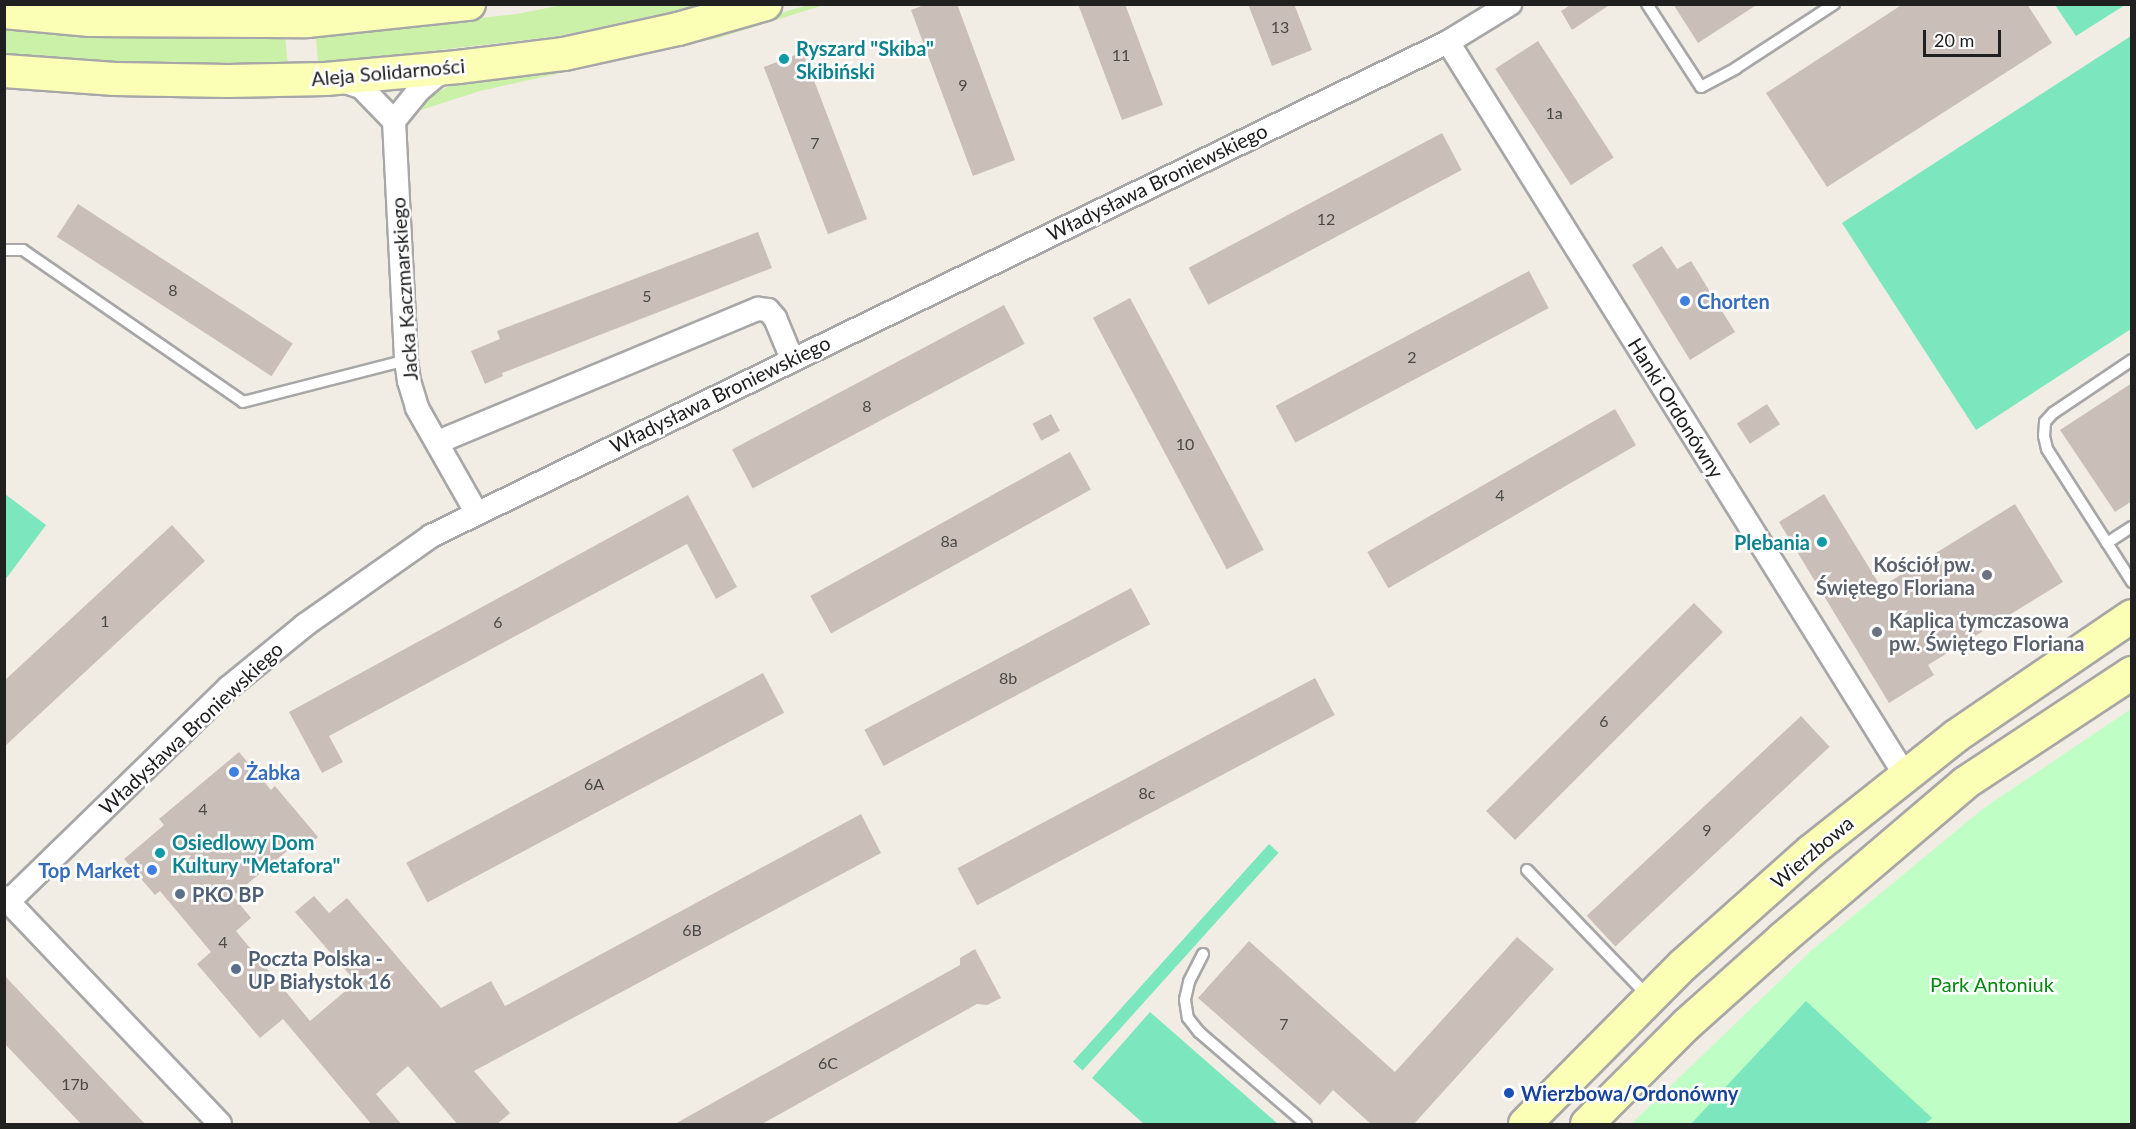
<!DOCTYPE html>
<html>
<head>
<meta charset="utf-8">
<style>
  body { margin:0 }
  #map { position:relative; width:2136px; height:1129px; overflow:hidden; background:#f1ede5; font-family:Lato,sans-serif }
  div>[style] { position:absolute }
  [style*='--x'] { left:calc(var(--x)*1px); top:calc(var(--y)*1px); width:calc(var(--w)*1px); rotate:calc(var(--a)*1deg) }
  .grass>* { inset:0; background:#cbf0a7 }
  .park>* { inset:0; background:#bffec4 }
  .pitch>* { inset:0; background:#7ce7be; transform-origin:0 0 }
  .building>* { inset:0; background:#cabfb8; transform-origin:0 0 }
  .roads { filter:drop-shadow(2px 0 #a7a7a7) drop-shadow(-2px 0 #a7a7a7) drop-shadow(0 2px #a7a7a7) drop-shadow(0 -2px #a7a7a7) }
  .lane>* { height:10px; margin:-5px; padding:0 5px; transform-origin:5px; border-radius:5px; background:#fff }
  .street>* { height:22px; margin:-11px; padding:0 11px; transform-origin:11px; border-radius:11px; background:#fff }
  .secondary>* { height:32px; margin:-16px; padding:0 16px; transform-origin:16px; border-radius:16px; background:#fbffb5 }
  .dots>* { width:16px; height:16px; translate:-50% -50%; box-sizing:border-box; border:3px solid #fff; border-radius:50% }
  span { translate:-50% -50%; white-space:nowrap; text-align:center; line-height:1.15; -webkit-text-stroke:5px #fff; paint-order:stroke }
  .number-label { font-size:16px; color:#4a4846 }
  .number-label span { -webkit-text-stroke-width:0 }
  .culture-label { font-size:20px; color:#0d838f; font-weight:700 }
  .left { translate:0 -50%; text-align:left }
  .right { translate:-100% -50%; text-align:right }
  .street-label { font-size:20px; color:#202020 }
  .shop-label { font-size:20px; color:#366cbe; font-weight:700 }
  .worship-label { font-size:20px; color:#5b616d; font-weight:700 }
  .service-label { font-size:20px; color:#4e5e75; font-weight:700 }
  .park-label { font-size:20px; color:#018a0c }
  .transit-label { font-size:20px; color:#164399; font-weight:700 }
  .frame { position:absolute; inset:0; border:6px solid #202020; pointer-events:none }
  .scale { position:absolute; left:1923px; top:30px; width:78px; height:27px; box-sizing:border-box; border:3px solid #202020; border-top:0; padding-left:8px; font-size:18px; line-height:21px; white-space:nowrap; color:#202020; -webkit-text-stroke:4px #fff; paint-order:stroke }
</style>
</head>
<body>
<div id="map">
  <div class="grass">
    <i style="clip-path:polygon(562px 5px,702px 5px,559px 36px,318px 64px,316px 35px,517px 14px)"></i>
    <i style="clip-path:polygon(808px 5px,824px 5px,718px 38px,480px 91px,421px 110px,429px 97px,459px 81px,700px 36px)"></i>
    <i style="clip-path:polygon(4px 24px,87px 33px,199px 38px,285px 36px,288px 65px,110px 63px,5px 53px)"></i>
  </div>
  <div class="park">
    <i style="clip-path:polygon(2131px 709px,2131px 1124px,1631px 1124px,1813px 949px,1984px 808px)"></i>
  </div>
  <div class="pitch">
    <i style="clip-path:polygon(2055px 5px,2125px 5px,2076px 36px)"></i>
    <i style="clip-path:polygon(2131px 36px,2131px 329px,1976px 430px,1842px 223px)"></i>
    <i style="clip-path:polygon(5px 494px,46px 525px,5px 580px,4px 580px)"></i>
    <i style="left:1269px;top:844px;width:13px;height:293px;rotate:42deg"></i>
    <i style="clip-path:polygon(1806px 1001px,1932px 1118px,1925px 1124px,1691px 1124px)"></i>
    <i style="clip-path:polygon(1150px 1012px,1278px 1124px,1144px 1124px,1092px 1078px)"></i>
  </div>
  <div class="building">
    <i style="clip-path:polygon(927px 4px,957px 4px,1015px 160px,973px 176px,911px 10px)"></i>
    <i style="clip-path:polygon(1078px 4px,1125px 4px,1163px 105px,1122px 120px)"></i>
    <i style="clip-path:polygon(1248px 4px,1294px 4px,1312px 50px,1272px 66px)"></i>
    <i style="clip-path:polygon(1572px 4px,1611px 4px,1572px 30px,1561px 11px)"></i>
    <i style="clip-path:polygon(1673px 4px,1758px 4px,1698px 43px)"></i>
    <i style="clip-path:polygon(1903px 4px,2027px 4px,2052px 43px,1827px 187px,1766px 93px)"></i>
    <i style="left:1538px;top:41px;width:139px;height:51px;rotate:57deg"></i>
    <i style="left:803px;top:52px;width:179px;height:42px;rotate:69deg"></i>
    <i style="left:1442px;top:133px;width:42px;height:287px;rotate:62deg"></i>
    <i style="left:78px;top:204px;width:256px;height:39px;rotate:33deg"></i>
    <i style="clip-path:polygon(758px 232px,772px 268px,502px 373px,503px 376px,485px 384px,471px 351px,500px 339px,497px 331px)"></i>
    <i style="clip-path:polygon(1662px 246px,1677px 269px,1691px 261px,1735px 332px,1690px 360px,1632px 265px)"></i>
    <i style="left:1529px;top:271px;width:42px;height:287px;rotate:62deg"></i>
    <i style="left:1130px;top:298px;width:285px;height:42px;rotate:62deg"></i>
    <i style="left:1004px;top:305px;width:44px;height:308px;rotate:62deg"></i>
    <i style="clip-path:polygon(2132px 383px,2132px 501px,2115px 512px,2060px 430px)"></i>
    <i style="left:1767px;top:404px;width:24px;height:36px;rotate:57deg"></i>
    <i style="left:1615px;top:409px;width:42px;height:286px;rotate:60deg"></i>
    <i style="left:1051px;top:414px;width:19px;height:21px;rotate:62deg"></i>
    <i style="left:1070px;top:452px;width:43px;height:297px;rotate:61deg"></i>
    <i style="clip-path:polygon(1824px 494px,1881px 587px,2015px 504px,2063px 582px,1928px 665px,1934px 675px,1889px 703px,1779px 522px)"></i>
    <i style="clip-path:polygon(688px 495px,737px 587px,716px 599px,687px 544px,329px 736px,343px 762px,322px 773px,289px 712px)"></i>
    <i style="clip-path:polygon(172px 525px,205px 561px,4px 747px,4px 681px)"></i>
    <i style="left:1131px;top:588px;width:41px;height:302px;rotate:62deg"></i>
    <i style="left:1694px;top:603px;width:41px;height:294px;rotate:45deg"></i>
    <i style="left:763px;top:673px;width:45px;height:404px;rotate:62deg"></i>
    <i style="left:1315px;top:678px;width:42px;height:405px;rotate:62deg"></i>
    <i style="left:1801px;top:716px;width:42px;height:293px;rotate:47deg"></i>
    <i style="clip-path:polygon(239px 752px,271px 790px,275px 786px,318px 837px,299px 854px,293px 846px,233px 896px,251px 918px,236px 931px,310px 1021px,356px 982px,295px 912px,314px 896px,329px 913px,347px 898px,441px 1008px,491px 981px,505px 1006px,861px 814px,881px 853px,474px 1071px,510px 1113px,496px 1125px,458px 1125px,408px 1066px,376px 1094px,402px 1125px,372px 1125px,283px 1019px,260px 1038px,197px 964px,211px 952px,160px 891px,155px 895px,124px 859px,164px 825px,159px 819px)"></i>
    <i style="clip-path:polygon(1517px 937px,1554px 969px,1413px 1125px,1372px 1125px,1333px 1090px,1320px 1105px,1198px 998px,1249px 941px,1395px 1072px)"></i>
    <i style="clip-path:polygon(975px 949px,1001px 998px,987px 1005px,977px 1004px,760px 1125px,673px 1125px,960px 965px,960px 958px)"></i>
    <i style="clip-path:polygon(4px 975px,146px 1125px,82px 1125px,4px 1043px)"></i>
  </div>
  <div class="roads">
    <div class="lane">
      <i style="--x:1647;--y:4;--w:99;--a:57"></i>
      <i style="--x:1701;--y:87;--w:40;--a:-28"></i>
      <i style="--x:1736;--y:68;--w:117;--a:-33.1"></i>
      <i style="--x:4;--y:250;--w:19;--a:0"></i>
      <i style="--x:23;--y:250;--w:267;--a:34.6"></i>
      <i style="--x:243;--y:402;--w:168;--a:-14.4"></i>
      <i style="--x:2132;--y:360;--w:95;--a:146.1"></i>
      <i style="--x:2053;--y:413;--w:12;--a:132"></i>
      <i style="--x:2045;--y:422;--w:14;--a:94"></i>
      <i style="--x:2044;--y:436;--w:13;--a:77"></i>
      <i style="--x:2047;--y:449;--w:158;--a:57.4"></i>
      <i style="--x:2107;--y:543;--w:30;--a:-33"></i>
      <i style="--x:1527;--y:870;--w:176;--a:46.2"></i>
      <i style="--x:1203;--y:954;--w:31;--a:117"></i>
      <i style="--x:1189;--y:982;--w:18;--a:103"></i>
      <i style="--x:1185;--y:1000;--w:18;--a:81"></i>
      <i style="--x:1188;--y:1018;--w:18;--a:52"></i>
      <i style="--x:1199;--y:1032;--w:141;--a:40.7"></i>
    </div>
    <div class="street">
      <i style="--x:1448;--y:42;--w:864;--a:58.06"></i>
      <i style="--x:449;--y:71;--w:13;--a:162"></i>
      <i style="--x:437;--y:75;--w:23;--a:140"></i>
      <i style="--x:419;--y:90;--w:40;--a:129"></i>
      <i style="--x:394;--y:121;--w:239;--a:87.1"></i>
      <i style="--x:406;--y:360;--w:21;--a:82"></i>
      <i style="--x:409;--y:381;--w:28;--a:73"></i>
      <i style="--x:417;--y:408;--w:120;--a:60.4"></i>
      <i style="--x:339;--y:80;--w:23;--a:18"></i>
      <i style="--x:361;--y:87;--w:47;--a:45.9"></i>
      <i style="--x:438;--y:442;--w:347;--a:-22.6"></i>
      <i style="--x:758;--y:309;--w:10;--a:6"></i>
      <i style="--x:768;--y:310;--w:11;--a:49"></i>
      <i style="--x:775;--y:318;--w:44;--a:67.5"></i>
      <i style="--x:4;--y:897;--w:313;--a:46.4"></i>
      <i style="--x:9;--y:901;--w:307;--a:-44.2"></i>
      <i style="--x:229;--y:687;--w:98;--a:-39.2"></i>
      <i style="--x:305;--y:625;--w:154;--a:-35.2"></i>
      <i style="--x:431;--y:536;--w:1131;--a:-25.91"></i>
      <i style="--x:1448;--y:42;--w:73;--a:-31.5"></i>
    </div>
    <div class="secondary">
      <i style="--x:4;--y:12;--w:86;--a:5.3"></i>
      <i style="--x:90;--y:20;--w:217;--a:0.3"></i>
      <i style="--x:307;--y:21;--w:163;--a:-6"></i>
      <i style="--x:4;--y:71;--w:111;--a:4.1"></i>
      <i style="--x:115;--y:79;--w:113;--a:1"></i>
      <i style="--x:228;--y:81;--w:98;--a:-1.2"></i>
      <i style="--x:326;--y:79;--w:133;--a:-5.2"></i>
      <i style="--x:458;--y:67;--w:107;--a:-7"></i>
      <i style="--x:564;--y:54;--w:117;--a:-12.4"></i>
      <i style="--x:678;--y:29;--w:91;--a:-15.9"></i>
      <i style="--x:1525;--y:1124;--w:224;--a:-45.2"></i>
      <i style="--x:1683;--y:965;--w:171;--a:-41.7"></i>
      <i style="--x:1811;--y:851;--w:185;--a:-38.4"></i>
      <i style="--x:1956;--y:736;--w:213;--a:-34.3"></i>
      <i style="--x:1587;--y:1124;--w:141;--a:-45"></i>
      <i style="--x:1687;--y:1024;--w:127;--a:-41.8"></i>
      <i style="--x:1782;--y:939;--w:240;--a:-40.4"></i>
      <i style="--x:1965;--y:783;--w:200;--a:-33.4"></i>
    </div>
  </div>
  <div class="dots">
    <i style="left:784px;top:59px;background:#0f9aa8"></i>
    <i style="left:1685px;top:301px;background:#3f7fe0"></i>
    <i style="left:1822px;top:542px;background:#0f9aa8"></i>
    <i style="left:1987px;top:575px;background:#6b7280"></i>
    <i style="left:1877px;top:632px;background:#6b7280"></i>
    <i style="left:234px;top:772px;background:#3f7fe0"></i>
    <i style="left:160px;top:853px;background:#0f9aa8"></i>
    <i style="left:152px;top:870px;background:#3f7fe0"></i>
    <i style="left:180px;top:894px;background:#5c6f8a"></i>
    <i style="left:236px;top:969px;background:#5c6f8a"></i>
    <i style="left:1509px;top:1093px;background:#1a4fb4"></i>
  </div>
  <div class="number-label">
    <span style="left:1280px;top:27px">13</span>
    <span style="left:1121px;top:55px">11</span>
    <span style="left:963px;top:85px">9</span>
    <span style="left:1554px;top:113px">1a</span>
    <span style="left:815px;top:143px">7</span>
    <span style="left:1326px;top:219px">12</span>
    <span style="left:173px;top:290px">8</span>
    <span style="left:647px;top:296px">5</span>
    <span style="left:1412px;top:357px">2</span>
    <span style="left:867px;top:406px">8</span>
    <span style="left:1185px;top:444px">10</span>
    <span style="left:1500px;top:495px">4</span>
    <span style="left:949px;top:541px">8a</span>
    <span style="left:105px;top:621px">1</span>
    <span style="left:498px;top:622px">6</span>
    <span style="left:1008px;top:678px">8b</span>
    <span style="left:1604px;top:721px">6</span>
    <span style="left:594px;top:784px">6A</span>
    <span style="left:1147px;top:793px">8c</span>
    <span style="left:203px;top:809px">4</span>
    <span style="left:1707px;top:830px">9</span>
    <span style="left:692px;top:930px">6B</span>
    <span style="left:223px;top:942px">4</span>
    <span style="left:1284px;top:1024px">7</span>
    <span style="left:828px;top:1063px">6C</span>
    <span style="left:75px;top:1084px">17b</span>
  </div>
  <div class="culture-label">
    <span class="left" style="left:796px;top:60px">Ryszard "Skiba"<br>Skibiński</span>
    <span class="right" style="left:1810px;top:542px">Plebania</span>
    <span class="left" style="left:172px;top:854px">Osiedlowy Dom<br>Kultury "Metafora"</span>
  </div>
  <div class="street-label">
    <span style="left:388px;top:72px;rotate:-5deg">Aleja Solidarności</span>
    <span style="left:1157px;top:182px;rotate:-26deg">Władysława Broniewskiego</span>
    <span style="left:404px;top:289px;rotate:-94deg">Jacka Kaczmarskiego</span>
    <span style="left:720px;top:394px;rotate:-26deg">Władysława Broniewskiego</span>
    <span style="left:1676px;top:408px;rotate:58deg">Hanki Ordonówny</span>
    <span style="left:191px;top:728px;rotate:-43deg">Władysława Broniewskiego</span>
    <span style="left:1812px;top:852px;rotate:-40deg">Wierzbowa</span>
  </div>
  <div class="shop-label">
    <span class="left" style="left:1697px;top:301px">Chorten</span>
    <span class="left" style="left:246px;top:772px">Żabka</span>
    <span class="right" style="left:140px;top:870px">Top Market</span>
  </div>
  <div class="worship-label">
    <span class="right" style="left:1975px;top:576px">Kościół pw.<br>Świętego Floriana</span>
    <span class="left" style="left:1889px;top:632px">Kaplica tymczasowa<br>pw. Świętego Floriana</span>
  </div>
  <div class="service-label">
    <span class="left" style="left:192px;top:894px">PKO BP</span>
    <span class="left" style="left:248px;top:970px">Poczta Polska -<br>UP Białystok 16</span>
  </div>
  <div class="park-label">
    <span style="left:1992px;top:984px">Park Antoniuk</span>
  </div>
  <div class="transit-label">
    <span class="left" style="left:1521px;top:1093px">Wierzbowa/Ordonówny</span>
  </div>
  <div class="frame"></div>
  <div class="scale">20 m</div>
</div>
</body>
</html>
